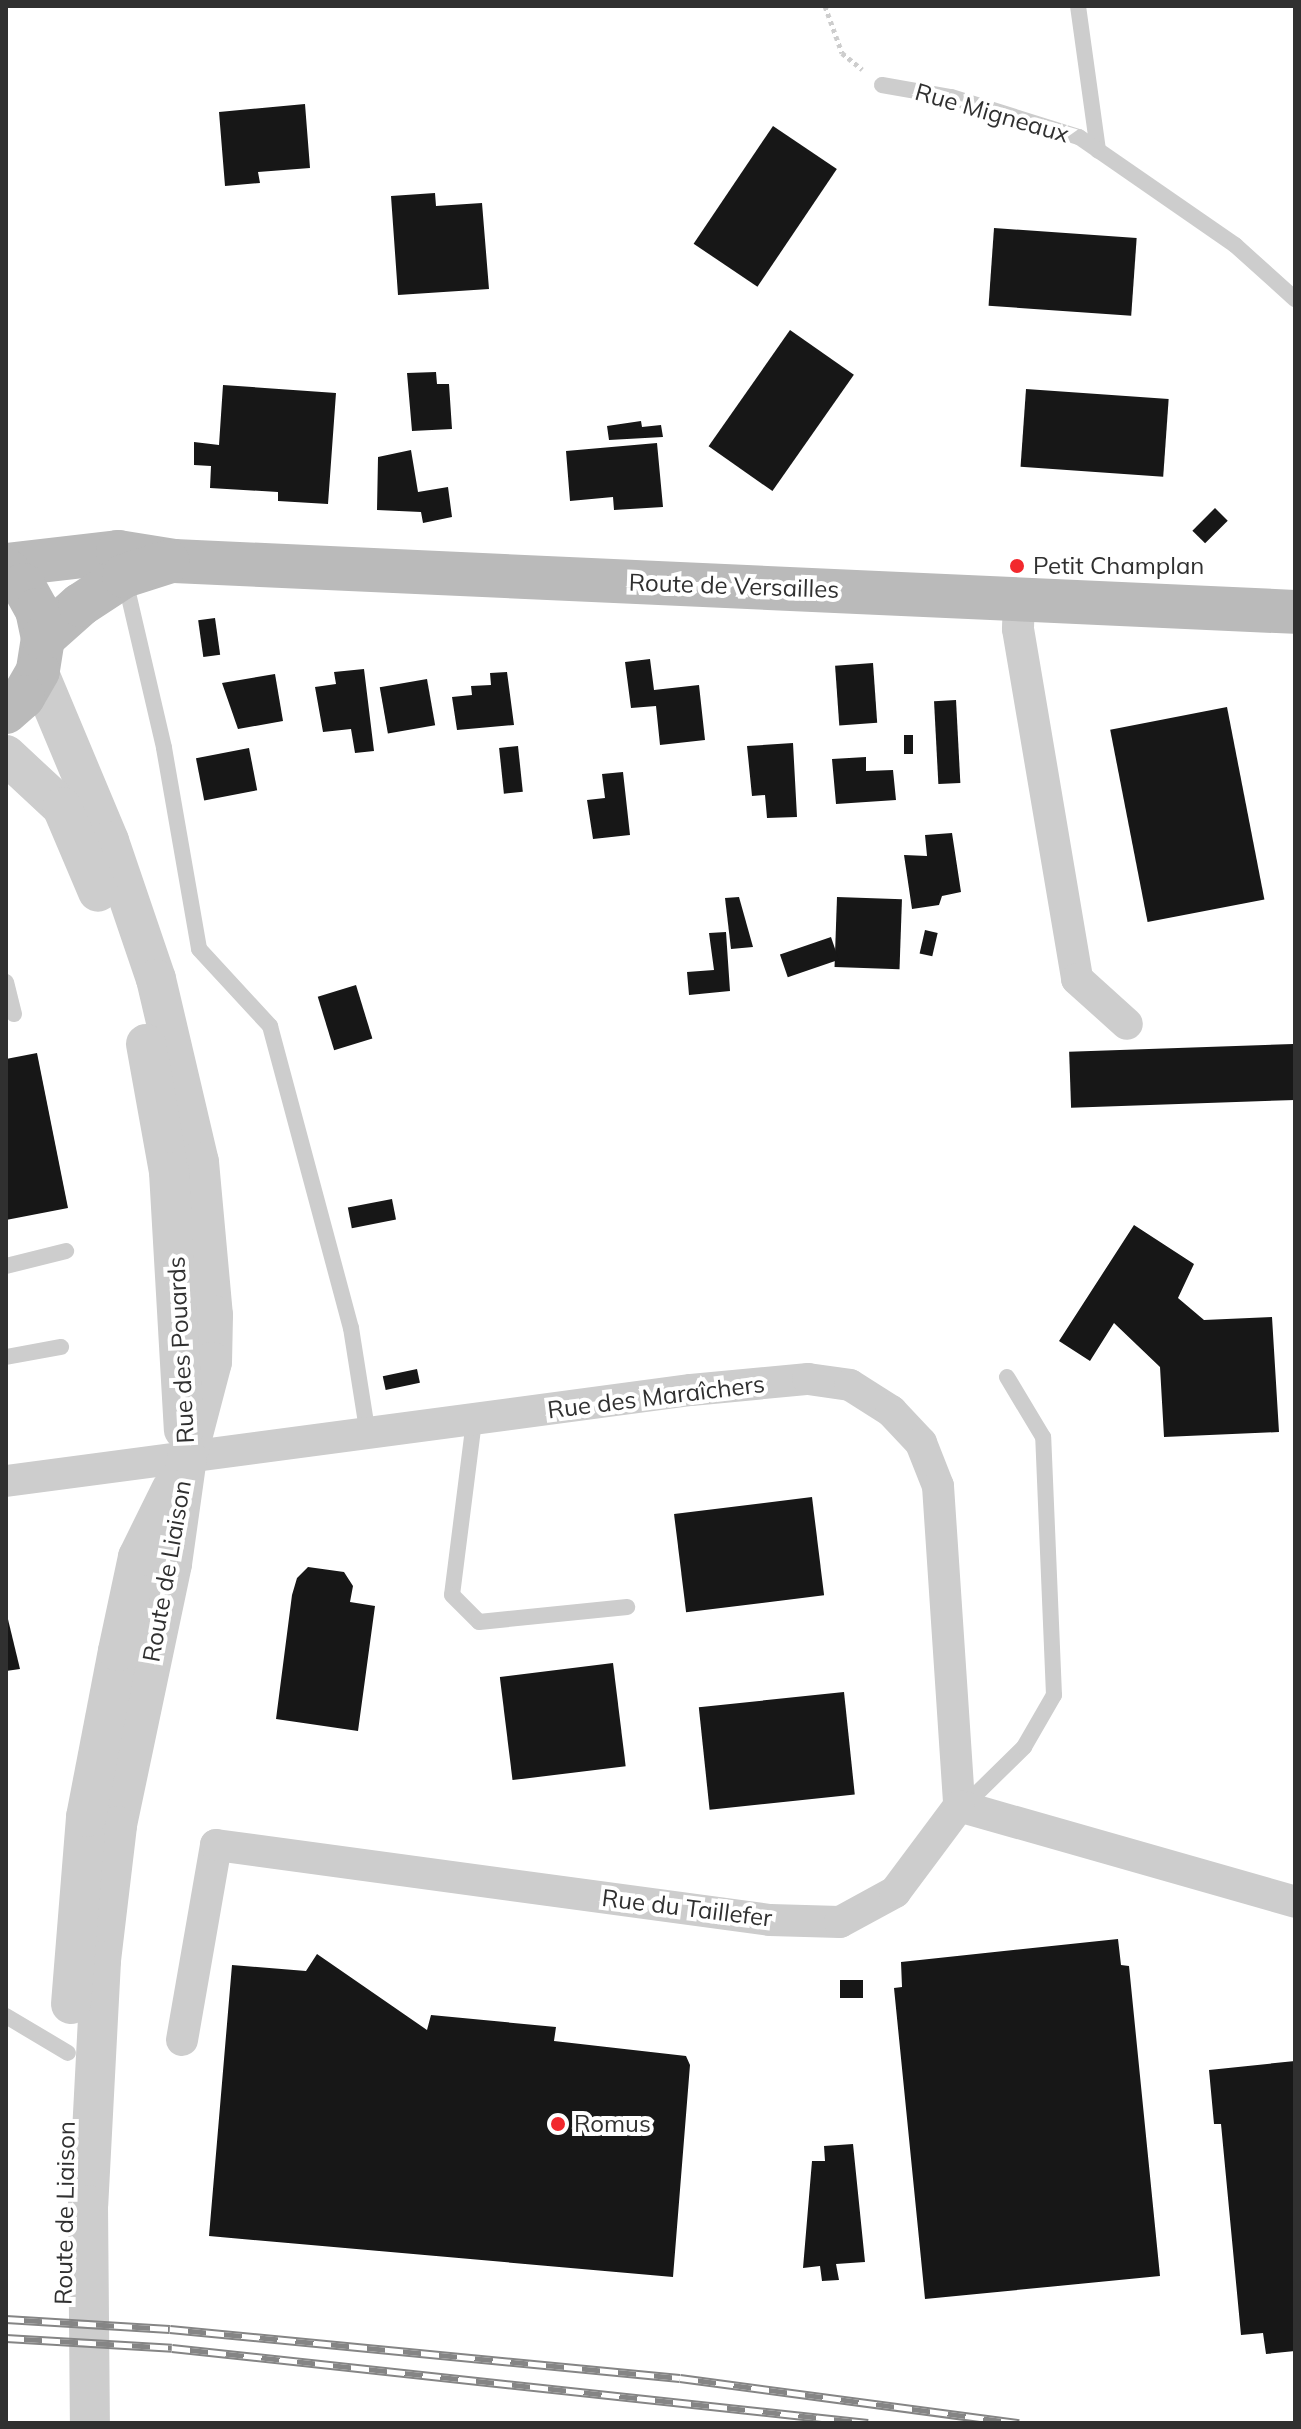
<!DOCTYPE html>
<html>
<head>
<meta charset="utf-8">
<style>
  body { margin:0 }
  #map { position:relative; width:1301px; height:2429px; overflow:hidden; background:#fff; font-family:Mulish,sans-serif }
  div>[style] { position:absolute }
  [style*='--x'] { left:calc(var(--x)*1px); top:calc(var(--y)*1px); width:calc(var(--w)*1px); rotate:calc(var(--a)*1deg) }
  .building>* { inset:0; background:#171717; transform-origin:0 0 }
  .path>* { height:5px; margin-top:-2.5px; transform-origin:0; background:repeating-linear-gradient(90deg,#cdcdcd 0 4px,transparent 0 8px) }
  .service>* { height:16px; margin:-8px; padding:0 8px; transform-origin:8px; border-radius:8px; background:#cdcdcd }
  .minor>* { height:32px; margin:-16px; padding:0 16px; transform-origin:16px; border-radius:16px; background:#cdcdcd }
  .tertiary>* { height:40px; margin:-20px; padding:0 20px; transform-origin:20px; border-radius:20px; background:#cdcdcd }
  .secondary>* { height:44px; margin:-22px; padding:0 22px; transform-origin:22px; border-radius:22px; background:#bababa }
  .rail>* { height:9px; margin-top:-4.5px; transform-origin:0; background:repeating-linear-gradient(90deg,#fff 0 18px,#858585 0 36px); box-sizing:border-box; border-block:2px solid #858585 }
  .dots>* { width:22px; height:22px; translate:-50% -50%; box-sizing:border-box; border:4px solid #fff; border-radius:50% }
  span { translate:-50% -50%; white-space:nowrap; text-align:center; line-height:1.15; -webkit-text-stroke:8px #fff; paint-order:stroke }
  .street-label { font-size:24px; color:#303030 }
  .poi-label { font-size:24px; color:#303030 }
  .left { translate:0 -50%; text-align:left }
  .frame { position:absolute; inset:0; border:8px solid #303030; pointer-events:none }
</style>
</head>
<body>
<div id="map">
  <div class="building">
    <i style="clip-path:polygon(305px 104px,310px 168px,258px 172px,260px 183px,225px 186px,219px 112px)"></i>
    <i style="left:773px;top:126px;width:77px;height:142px;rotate:34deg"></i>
    <i style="clip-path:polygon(435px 193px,436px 206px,482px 203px,489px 289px,398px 295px,391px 196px)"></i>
    <i style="left:994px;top:228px;width:143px;height:78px;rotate:4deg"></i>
    <i style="left:790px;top:330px;width:78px;height:142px;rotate:35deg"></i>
    <i style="clip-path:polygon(436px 372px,437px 384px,449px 384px,452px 429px,412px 431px,407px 373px)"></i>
    <i style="clip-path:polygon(223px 385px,336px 393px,328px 504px,278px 501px,278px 492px,210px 488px,211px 466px,194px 465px,194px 442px,219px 445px)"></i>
    <i style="left:1026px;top:389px;width:143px;height:78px;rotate:4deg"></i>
    <i style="clip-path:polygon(641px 421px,642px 427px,661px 425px,663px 437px,609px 440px,607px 426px)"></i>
    <i style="clip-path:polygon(657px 443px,663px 507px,614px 510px,613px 497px,570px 501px,566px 451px)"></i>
    <i style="clip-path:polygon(411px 450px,418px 492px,448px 487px,452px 517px,423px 523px,421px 512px,377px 510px,378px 457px)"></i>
    <i style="left:1215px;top:508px;width:18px;height:32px;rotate:45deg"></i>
    <i style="left:215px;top:618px;width:37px;height:17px;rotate:82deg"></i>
    <i style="clip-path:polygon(650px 659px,654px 690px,699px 685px,705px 740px,660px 745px,656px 706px,631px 708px,625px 662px)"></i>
    <i style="left:873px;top:663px;width:60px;height:38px;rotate:86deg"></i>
    <i style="clip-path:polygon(364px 669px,374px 751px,355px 753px,351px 729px,323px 732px,315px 687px,336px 684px,334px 672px)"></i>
    <i style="clip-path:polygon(507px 672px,514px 725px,457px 730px,452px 697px,472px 695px,471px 686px,491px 685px,490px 673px)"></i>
    <i style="clip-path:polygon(275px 674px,283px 721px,238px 729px,222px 683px)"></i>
    <i style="left:427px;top:679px;width:47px;height:48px;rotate:80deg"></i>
    <i style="left:956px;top:700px;width:83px;height:22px;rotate:87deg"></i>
    <i style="left:1227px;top:707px;width:196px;height:119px;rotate:79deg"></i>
    <i style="left:904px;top:735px;width:9px;height:19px"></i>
    <i style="clip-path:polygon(793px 743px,797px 817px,767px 818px,765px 795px,752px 796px,747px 746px)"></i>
    <i style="left:518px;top:746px;width:46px;height:19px;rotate:84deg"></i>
    <i style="left:249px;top:748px;width:43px;height:54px;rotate:79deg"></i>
    <i style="clip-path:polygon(866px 757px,866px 771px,893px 770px,896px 800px,836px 804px,832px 759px)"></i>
    <i style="clip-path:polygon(623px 772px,630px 835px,593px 839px,587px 800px,605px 798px,602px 774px)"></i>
    <i style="clip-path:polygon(952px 833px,961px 892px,942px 896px,939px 905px,912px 909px,904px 855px,927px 856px,925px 835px)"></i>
    <i style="clip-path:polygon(739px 897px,753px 947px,731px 949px,725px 898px)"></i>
    <i style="left:837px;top:897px;width:65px;height:70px;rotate:2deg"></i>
    <i style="left:925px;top:930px;width:13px;height:24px;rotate:13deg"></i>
    <i style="clip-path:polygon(726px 932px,730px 991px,689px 995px,687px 972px,714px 970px,709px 933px)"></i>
    <i style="left:831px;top:937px;width:24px;height:54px;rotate:71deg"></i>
    <i style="left:356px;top:985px;width:56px;height:40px;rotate:73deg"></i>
    <i style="left:1293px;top:1044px;width:56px;height:224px;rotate:88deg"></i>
    <i style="clip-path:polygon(37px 1053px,68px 1208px,6px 1220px,6px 1059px)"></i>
    <i style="left:392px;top:1199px;width:21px;height:45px;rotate:79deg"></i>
    <i style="clip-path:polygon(1134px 1225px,1194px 1264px,1178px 1298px,1204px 1320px,1272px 1317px,1279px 1432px,1164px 1437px,1160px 1367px,1114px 1323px,1090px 1361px,1059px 1341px)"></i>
    <i style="left:417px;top:1369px;width:14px;height:35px;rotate:78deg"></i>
    <i style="left:812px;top:1497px;width:99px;height:139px;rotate:83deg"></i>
    <i style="clip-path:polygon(308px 1567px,344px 1572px,353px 1586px,350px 1602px,375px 1606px,358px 1731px,276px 1719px,292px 1595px,297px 1578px)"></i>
    <i style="clip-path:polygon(6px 1611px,20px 1669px,6px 1671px)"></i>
    <i style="left:613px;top:1663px;width:104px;height:114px;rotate:83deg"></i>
    <i style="left:844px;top:1692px;width:103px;height:146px;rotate:84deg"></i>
    <i style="clip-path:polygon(1118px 1939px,1121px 1965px,1129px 1966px,1160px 2276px,925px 2299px,894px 1988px,902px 1987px,901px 1962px)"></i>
    <i style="clip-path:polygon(317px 1954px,427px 2030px,431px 2015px,556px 2027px,554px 2041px,686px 2056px,690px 2065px,673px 2277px,209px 2236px,232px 1965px,306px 1971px)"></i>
    <i style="left:863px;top:1980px;width:18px;height:23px;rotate:90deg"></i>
    <i style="clip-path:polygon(1295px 2061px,1295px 2351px,1266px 2354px,1263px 2333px,1241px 2335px,1221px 2124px,1214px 2124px,1209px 2070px)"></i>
    <i style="clip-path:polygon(853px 2144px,865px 2262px,836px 2264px,839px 2280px,822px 2281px,820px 2266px,803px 2268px,812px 2161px,825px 2161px,824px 2146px)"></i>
  </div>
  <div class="path">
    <i style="--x:825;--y:6;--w:50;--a:70.1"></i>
    <i style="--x:842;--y:53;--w:26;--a:39"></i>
  </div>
  <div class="service">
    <i style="--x:1078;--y:6;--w:146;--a:82.1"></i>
    <i style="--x:882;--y:85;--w:70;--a:9.9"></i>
    <i style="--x:951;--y:97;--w:134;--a:17.4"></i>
    <i style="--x:1079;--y:137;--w:190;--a:34.7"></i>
    <i style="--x:1235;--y:245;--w:81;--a:42"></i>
    <i style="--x:125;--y:580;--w:172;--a:76.9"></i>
    <i style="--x:164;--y:748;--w:204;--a:80.1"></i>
    <i style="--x:199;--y:949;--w:105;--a:47.3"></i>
    <i style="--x:270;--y:1026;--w:313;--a:75"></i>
    <i style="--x:351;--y:1328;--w:108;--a:81"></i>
    <i style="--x:6;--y:982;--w:33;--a:76"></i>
    <i style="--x:6;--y:1266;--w:62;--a:-14"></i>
    <i style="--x:6;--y:1357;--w:56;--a:-10.3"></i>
    <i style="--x:474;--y:1421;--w:175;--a:97.2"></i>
    <i style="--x:452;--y:1595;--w:38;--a:45"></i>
    <i style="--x:479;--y:1622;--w:149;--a:-5.8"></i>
    <i style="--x:963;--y:1807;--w:86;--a:-44.5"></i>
    <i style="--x:1024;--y:1747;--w:60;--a:-60"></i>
    <i style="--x:1054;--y:1695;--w:258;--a:-92.4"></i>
    <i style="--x:1043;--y:1437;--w:70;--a:-121"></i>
    <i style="--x:6;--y:2016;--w:72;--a:30.8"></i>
  </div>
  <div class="minor">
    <i style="--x:1019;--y:599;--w:30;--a:92"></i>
    <i style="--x:1018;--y:629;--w:355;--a:80.4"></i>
    <i style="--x:1077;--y:979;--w:67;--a:42"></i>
    <i style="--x:6;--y:1481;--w:691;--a:-7.57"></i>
    <i style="--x:691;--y:1390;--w:118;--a:-5.4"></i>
    <i style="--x:808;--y:1379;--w:42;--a:8.1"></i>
    <i style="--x:850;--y:1385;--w:49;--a:32.4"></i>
    <i style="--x:891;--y:1411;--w:44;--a:46.8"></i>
    <i style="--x:921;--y:1443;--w:46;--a:68.4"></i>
    <i style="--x:938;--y:1486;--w:321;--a:86.2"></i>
    <i style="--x:959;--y:1806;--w:349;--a:15.9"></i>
    <i style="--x:182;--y:2040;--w:198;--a:-80.1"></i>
    <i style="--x:216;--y:1845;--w:559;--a:7.71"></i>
    <i style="--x:770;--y:1920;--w:70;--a:1.6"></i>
    <i style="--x:840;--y:1922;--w:63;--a:-28.6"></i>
    <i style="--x:895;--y:1892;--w:107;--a:-53.3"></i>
  </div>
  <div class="tertiary">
    <i style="--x:38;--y:671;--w:184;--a:67.3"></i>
    <i style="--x:109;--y:841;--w:146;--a:71.2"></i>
    <i style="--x:156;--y:979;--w:188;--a:76.8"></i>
    <i style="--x:199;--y:1162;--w:154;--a:84.8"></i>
    <i style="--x:213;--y:1315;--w:47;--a:91.2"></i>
    <i style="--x:212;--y:1362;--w:98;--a:104.7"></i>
    <i style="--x:187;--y:1457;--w:108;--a:98"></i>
    <i style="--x:172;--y:1564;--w:268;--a:101.9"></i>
    <i style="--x:117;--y:1826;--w:136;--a:96.8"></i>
    <i style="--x:101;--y:1961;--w:244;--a:93"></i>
    <i style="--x:88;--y:2205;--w:218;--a:89.5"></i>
    <i style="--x:6;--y:755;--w:76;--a:42.9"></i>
    <i style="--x:62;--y:807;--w:92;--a:67"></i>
    <i style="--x:146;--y:1044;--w:130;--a:79.8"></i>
    <i style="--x:169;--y:1172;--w:258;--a:86.7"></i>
    <i style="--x:71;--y:2004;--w:188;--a:-85.4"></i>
    <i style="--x:86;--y:1817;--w:169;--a:-79.1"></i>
    <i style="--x:118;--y:1651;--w:96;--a:-78"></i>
    <i style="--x:138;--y:1557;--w:75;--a:-63.8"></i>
  </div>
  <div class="secondary">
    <i style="--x:6;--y:565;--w:113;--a:-6.6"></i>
    <i style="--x:118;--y:552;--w:57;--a:9.1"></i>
    <i style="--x:174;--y:561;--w:1122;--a:2.6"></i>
    <i style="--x:6;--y:570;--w:23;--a:41"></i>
    <i style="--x:23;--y:585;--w:29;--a:61"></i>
    <i style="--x:37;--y:610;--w:29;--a:78"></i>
    <i style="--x:43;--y:638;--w:33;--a:99"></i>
    <i style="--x:38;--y:671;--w:30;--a:120"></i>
    <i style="--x:23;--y:697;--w:23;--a:139"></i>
    <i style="--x:43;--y:638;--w:50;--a:-41.7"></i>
    <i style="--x:80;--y:605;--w:53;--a:-33.4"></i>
    <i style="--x:124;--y:576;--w:46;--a:-17.7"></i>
  </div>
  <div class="rail">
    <i style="--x:6;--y:2319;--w:164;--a:3.5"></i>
    <i style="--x:170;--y:2329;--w:512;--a:5.49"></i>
    <i style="--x:680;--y:2378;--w:342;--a:7.6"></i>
    <i style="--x:6;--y:2338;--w:166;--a:3.4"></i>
    <i style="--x:172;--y:2348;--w:700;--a:6.15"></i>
  </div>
  <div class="dots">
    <i style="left:1017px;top:566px;background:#f2282d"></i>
    <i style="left:558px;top:2124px;background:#f2282d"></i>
  </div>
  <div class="street-label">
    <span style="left:992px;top:113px;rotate:16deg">Rue Migneaux</span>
    <span style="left:734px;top:586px;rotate:2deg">Route de Versailles</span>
    <span style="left:181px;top:1350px;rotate:-93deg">Rue des Pouards</span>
    <span style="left:656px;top:1397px;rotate:-7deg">Rue des Maraîchers</span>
    <span style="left:167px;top:1571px;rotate:-80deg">Route de Liaison</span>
    <span style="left:687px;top:1908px;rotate:7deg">Rue du Taillefer</span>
    <span style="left:65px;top:2213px;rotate:-89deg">Route de Liaison</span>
  </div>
  <div class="poi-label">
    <span class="left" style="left:1033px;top:566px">Petit Champlan</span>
    <span class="left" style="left:574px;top:2124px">Romus</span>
  </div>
  <div class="frame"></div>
</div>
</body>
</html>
